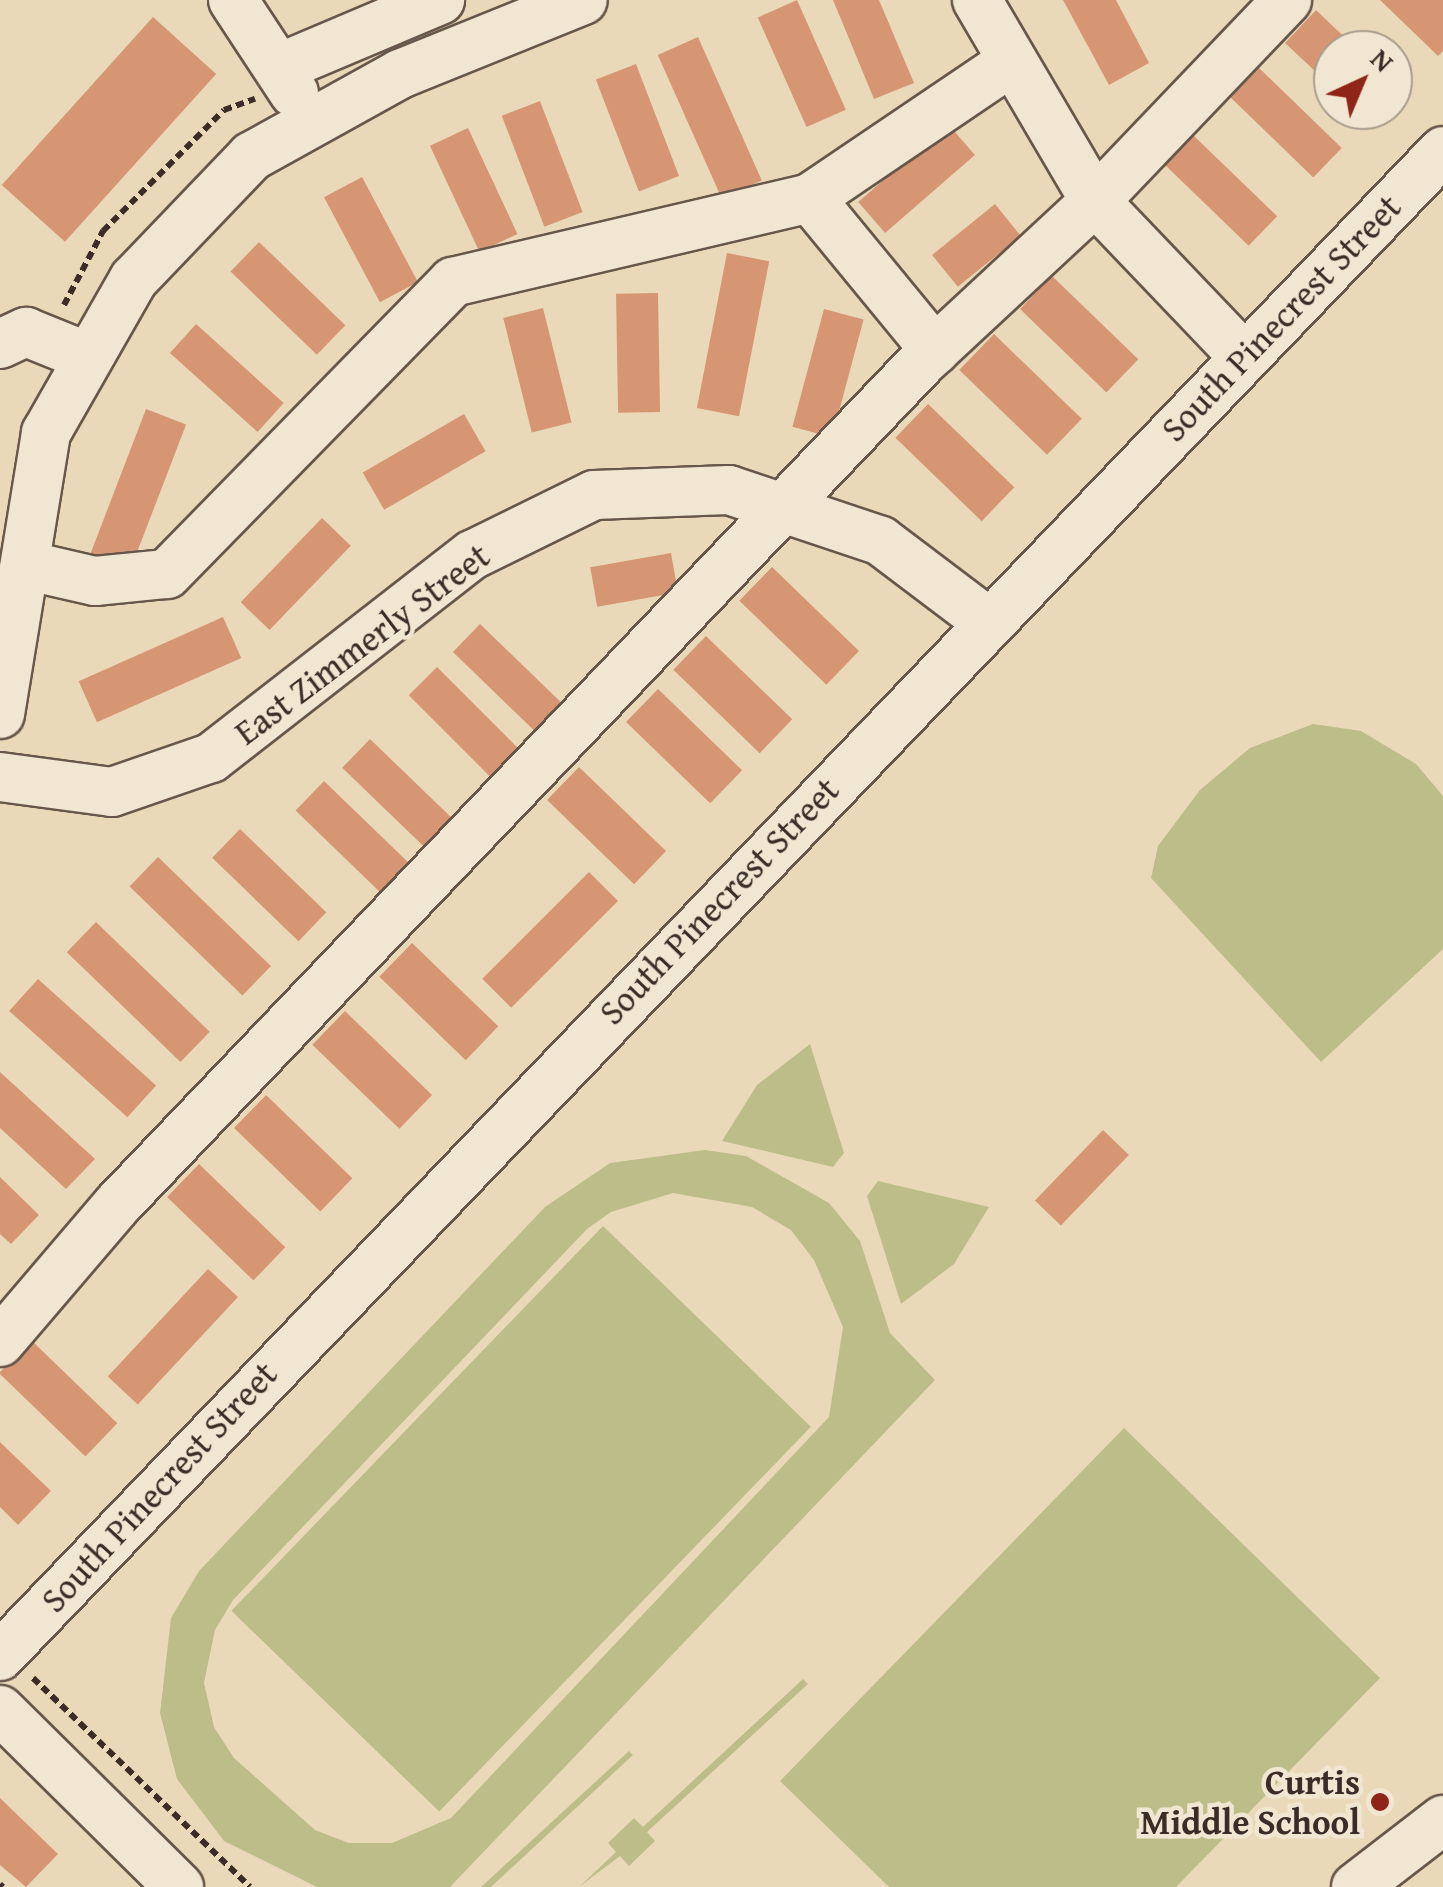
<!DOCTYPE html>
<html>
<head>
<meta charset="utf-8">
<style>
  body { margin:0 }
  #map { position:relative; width:1443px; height:1887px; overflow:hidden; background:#ead9b8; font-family:"Gentium Book Plus",serif }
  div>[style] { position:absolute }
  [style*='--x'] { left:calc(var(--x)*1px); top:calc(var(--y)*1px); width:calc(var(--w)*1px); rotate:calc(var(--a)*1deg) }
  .green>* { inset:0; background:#bdbd8a; transform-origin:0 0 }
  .building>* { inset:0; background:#d79673; transform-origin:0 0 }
  .path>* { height:6px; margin-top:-3px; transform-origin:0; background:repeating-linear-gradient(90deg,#3b2c27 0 8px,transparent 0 13px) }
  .roads { filter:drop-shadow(2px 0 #67574b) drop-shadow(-2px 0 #67574b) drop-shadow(0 2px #67574b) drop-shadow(0 -2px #67574b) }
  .minor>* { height:48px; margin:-24px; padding:0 24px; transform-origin:24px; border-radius:24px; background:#f1e6d1 }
  .dots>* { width:28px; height:28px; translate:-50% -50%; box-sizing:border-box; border:5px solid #f1e6d1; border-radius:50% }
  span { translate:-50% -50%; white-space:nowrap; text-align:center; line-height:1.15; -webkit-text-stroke:9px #f1e6d1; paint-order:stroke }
  .street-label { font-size:35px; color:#3b2c27 }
  .poi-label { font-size:35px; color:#3b2c27; font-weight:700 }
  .right { translate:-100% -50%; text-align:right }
  .north { position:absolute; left:1313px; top:30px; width:100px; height:100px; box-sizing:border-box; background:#f1e6d1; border:2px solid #a89c8d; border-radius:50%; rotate:44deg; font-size:28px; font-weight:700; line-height:40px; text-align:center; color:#3b2c27 }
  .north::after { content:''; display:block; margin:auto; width:35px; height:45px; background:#8f2418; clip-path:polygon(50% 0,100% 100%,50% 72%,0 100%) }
</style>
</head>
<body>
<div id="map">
  <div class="green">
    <i style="clip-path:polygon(1313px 724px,1361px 731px,1416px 764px,1443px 796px,1443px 949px,1321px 1062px,1151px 878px,1158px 846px,1200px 790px,1250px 748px)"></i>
    <i style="clip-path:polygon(810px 1044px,844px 1153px,833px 1167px,722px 1141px,757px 1085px)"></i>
    <i style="clip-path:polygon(evenodd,705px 1150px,746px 1156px,829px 1203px,860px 1241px,890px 1333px,935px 1380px,450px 1887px,317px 1887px,224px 1841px,177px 1779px,160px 1713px,171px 1618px,199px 1571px,545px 1207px,610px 1163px,705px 1150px,673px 1193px,752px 1207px,791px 1230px,814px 1260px,843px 1327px,829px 1417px,451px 1818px,392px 1843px,349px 1843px,315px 1830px,234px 1758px,214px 1727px,204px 1683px,215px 1630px,233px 1600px,587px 1229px,611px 1212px,673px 1193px)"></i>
    <i style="clip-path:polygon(878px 1181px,989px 1207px,954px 1264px,901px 1304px,867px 1196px)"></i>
    <i style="left:603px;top:1226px;width:289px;height:535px;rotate:44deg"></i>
    <i style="clip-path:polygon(1124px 1428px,1380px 1678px,1176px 1887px,889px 1887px,780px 1781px)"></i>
    <i style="clip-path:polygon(803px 1679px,808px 1684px,647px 1832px,655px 1841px,629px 1866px,620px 1856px,579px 1887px,616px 1852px,608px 1843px,634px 1818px,643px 1827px)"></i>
    <i style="clip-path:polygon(629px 1751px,633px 1755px,491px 1887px,481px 1887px)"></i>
  </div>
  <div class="building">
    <i style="left:797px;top:0;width:120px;height:43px;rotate:66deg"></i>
    <i style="clip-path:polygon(833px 0,879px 0,914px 83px,874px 99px)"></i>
    <i style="clip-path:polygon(1063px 0,1116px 0,1149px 63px,1109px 85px)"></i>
    <i style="clip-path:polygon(1380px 0,1443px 0,1443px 51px,1438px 56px)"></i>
    <i style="clip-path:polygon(1316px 10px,1358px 50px,1333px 50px,1333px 88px,1285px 43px)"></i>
    <i style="left:153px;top:17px;width:85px;height:226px;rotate:42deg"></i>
    <i style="left:698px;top:37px;width:157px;height:44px;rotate:66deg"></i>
    <i style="left:636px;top:64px;width:120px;height:43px;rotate:69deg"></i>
    <i style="left:1259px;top:68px;width:115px;height:41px;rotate:44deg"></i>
    <i style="left:540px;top:101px;width:119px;height:41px;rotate:69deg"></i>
    <i style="left:948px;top:124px;width:41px;height:119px;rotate:49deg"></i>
    <i style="left:468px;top:128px;width:117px;height:42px;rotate:65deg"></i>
    <i style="left:1193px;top:135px;width:117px;height:41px;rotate:44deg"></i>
    <i style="left:362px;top:177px;width:119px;height:43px;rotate:62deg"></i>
    <i style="left:995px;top:204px;width:41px;height:81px;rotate:51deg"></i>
    <i style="left:259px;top:242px;width:120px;height:41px;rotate:44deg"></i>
    <i style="left:727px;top:253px;width:43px;height:158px;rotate:11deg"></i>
    <i style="left:1052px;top:276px;width:120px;height:46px;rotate:44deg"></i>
    <i style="left:658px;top:293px;width:119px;height:42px;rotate:89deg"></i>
    <i style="left:543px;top:308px;width:118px;height:41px;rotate:76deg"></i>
    <i style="left:824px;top:309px;width:41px;height:122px;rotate:15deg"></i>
    <i style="left:196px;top:324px;width:118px;height:39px;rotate:42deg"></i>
    <i style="left:994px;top:334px;width:122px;height:50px;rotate:44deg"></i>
    <i style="left:928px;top:404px;width:120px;height:47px;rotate:44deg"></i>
    <i style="left:146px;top:409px;width:43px;height:155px;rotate:21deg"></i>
    <i style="left:464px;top:414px;width:43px;height:117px;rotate:60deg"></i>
    <i style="left:322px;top:518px;width:40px;height:117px;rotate:44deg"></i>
    <i style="left:671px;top:553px;width:40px;height:82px;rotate:80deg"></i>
    <i style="left:772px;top:567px;width:121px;height:47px;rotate:44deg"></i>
    <i style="left:223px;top:617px;width:45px;height:158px;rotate:66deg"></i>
    <i style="left:480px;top:624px;width:119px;height:39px;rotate:44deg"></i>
    <i style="left:706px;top:636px;width:120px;height:47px;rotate:44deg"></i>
    <i style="left:437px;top:667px;width:119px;height:40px;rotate:45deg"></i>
    <i style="left:658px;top:689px;width:117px;height:46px;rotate:44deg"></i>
    <i style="left:370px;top:739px;width:117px;height:40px;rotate:44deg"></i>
    <i style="left:579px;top:767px;width:121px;height:46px;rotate:44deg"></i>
    <i style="left:324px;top:781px;width:117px;height:41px;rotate:44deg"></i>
    <i style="left:240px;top:829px;width:120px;height:40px;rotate:44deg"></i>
    <i style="left:158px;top:857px;width:157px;height:41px;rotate:44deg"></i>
    <i style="left:589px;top:872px;width:41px;height:151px;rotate:45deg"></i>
    <i style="left:96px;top:922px;width:158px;height:42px;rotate:44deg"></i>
    <i style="left:412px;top:943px;width:120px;height:47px;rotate:44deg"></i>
    <i style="left:38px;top:979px;width:159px;height:43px;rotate:42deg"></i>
    <i style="left:345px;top:1011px;width:121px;height:47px;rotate:44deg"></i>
    <i style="clip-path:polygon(0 1072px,95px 1159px,66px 1189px,0 1128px)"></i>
    <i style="left:266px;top:1095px;width:120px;height:46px;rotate:44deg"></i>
    <i style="left:1103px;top:1130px;width:36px;height:98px;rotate:44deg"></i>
    <i style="left:199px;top:1164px;width:120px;height:46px;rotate:44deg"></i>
    <i style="clip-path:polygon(0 1177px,39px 1215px,11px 1244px,0 1234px)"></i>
    <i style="left:208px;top:1269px;width:41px;height:147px;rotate:43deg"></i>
    <i style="left:31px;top:1340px;width:120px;height:46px;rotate:44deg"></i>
    <i style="clip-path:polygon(0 1442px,51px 1491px,18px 1525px,0 1507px)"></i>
    <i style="clip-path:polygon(0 1798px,58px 1854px,26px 1887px,0 1865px)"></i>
  </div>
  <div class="path">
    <i style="--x:64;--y:305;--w:84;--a:-62.2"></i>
    <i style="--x:103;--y:231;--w:171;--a:-45"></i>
    <i style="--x:224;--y:110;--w:33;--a:-20"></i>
    <i style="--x:33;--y:1678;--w:301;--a:43.9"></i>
    <i style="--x:0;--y:1884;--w:4;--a:45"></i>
  </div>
  <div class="roads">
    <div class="minor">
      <i style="--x:233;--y:0;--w:111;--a:56.7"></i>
      <i style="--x:977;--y:0;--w:233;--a:59.6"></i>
      <i style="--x:1095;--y:201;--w:214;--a:46.3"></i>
      <i style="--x:279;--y:68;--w:175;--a:-22.9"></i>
      <i style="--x:810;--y:198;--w:197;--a:50.6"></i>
      <i style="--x:0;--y:344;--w:29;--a:-25"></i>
      <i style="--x:26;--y:332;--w:64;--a:22.1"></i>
      <i style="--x:25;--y:565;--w:72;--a:12.9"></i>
      <i style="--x:95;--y:581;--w:72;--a:-5.6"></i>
      <i style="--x:167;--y:574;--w:409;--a:-45.6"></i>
      <i style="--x:453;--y:282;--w:367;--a:-13.2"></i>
      <i style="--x:810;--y:198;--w:244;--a:-34.1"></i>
      <i style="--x:0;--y:714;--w:285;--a:-80.7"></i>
      <i style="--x:46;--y:433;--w:177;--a:-60.3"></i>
      <i style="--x:134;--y:279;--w:170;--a:-46.2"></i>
      <i style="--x:252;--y:156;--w:169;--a:-29"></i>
      <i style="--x:400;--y:74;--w:197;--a:-22"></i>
      <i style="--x:0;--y:777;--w:113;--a:7.6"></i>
      <i style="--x:112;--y:792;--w:105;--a:-19"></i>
      <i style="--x:211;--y:758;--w:331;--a:-37.9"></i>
      <i style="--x:472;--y:555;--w:136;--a:-26.2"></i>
      <i style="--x:594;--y:495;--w:135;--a:-2.1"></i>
      <i style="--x:729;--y:490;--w:160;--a:18.5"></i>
      <i style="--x:881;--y:541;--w:134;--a:37.1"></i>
      <i style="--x:0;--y:1342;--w:180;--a:-49.5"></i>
      <i style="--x:117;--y:1205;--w:1170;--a:-46.32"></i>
      <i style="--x:925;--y:359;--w:232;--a:-42.9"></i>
      <i style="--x:1095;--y:201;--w:278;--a:-46.3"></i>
      <i style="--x:0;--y:1656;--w:2085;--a:-46.2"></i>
      <i style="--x:0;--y:1710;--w:252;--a:44.7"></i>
      <i style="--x:1356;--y:1887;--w:110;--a:-37.6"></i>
    </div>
  </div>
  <div class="dots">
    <i style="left:1380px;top:1802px;background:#8f2418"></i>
  </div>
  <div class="street-label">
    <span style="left:1281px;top:318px;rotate:-46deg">South Pinecrest Street</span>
    <span style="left:362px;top:644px;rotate:-37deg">East Zimmerly Street</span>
    <span style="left:719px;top:901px;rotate:-46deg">South Pinecrest Street</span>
    <span style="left:159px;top:1487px;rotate:-47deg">South Pinecrest Street</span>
  </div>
  <div class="poi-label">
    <span class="right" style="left:1360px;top:1802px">Curtis<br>Middle School</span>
  </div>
  <div class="north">N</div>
</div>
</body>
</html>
